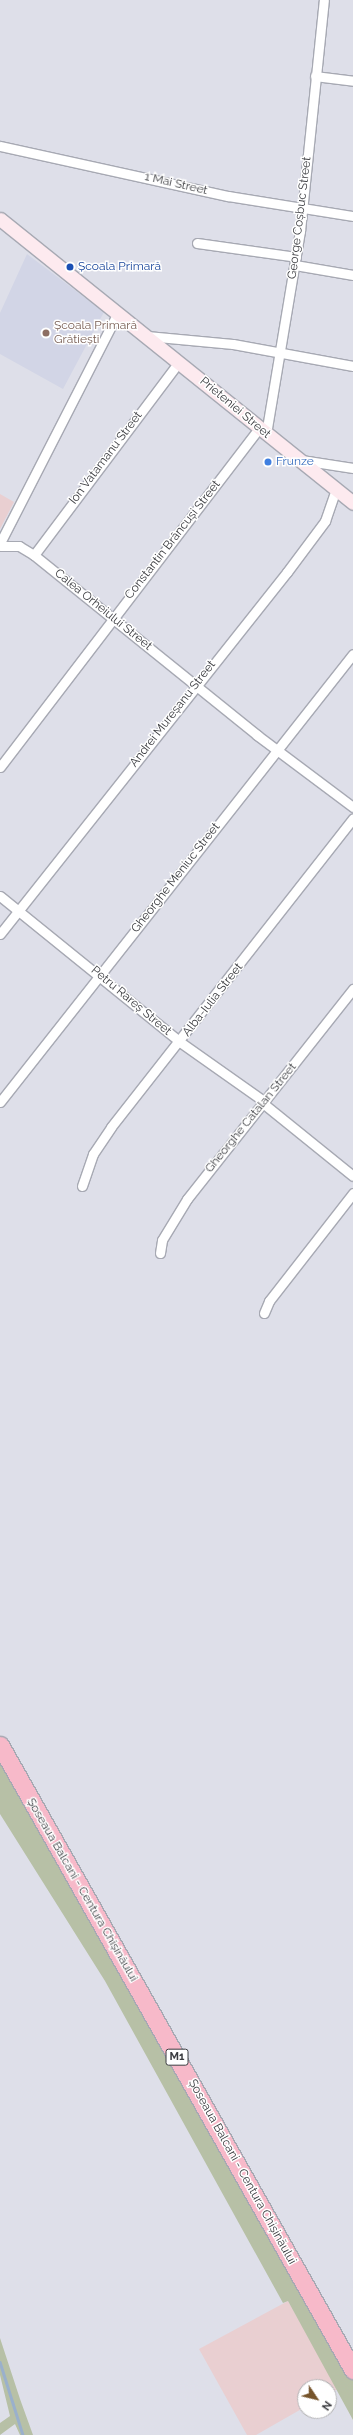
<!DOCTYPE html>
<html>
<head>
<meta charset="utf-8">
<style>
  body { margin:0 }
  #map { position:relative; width:353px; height:2435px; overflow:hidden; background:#dedfe9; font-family:Raleway,sans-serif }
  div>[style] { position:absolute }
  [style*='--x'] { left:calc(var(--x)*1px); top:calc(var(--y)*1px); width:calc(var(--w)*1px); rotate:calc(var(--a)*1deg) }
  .industrial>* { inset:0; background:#e9cfd1 }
  .built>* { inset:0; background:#d2d5e6 }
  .green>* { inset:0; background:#b7c0a6 }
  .stream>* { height:2.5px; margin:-1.25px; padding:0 1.25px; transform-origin:1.25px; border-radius:1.25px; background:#9ab0cc }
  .roads { filter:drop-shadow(1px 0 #a7a9b3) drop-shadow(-1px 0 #a7a9b3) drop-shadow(0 1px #a7a9b3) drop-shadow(0 -1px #a7a9b3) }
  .street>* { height:9px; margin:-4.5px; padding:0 4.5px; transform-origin:4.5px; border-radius:4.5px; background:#fff }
  .secondary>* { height:13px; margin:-6.5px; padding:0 6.5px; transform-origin:6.5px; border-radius:6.5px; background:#fdeaef }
  .highway>* { height:17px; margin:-8.5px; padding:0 8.5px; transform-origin:8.5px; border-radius:8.5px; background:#f7b9c9 }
  .dots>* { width:11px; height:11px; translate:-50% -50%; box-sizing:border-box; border:2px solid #fff; border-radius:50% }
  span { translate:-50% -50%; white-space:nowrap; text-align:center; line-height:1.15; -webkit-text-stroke:3px #fff; paint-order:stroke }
  .shield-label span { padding:1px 3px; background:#fff; border:1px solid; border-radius:3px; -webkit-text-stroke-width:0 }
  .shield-label { font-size:11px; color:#3b3c40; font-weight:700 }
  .street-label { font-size:12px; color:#3b3c40 }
  .transit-label { font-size:12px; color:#164399 }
  .left { translate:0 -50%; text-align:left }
  .education-label { font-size:12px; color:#785e54 }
  .shop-label { font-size:12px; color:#366cbe }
  .north { position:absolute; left:297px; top:2379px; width:40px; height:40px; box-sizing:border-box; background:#fff; border:1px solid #b1b1b3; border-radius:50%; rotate:125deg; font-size:11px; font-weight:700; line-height:16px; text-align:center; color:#3b3c40 }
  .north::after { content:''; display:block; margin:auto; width:14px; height:18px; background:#76542b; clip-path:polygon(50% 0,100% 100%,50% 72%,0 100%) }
</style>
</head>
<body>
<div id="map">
  <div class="industrial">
    <i style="clip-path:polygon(0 494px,14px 502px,0 529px)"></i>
    <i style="clip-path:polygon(288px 2301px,338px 2389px,329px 2394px,329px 2387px,305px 2387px,305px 2407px,256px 2435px,247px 2435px,199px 2349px)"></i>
  </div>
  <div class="built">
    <i style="clip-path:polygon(27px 254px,104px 312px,63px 389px,0 354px,0 313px)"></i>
  </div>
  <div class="green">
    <i style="clip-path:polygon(0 1754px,353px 2377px,353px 2420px,288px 2301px,283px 2303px,105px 1981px,0 1814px)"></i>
    <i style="clip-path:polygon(0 2338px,20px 2399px,33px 2435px,20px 2435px,15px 2424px,0 2435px,0 2423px,10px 2416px,0 2375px)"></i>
  </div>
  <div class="stream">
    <i style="--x:0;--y:2362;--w:77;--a:72.5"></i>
  </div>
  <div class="roads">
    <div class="street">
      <i style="--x:315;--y:76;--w:38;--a:7"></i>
      <i style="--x:0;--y:146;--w:233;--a:12.4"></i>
      <i style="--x:228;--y:196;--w:127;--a:9.1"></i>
      <i style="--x:197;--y:243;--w:100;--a:8"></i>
      <i style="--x:295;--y:265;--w:59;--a:9.8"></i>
      <i style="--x:147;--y:336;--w:86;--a:5.3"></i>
      <i style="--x:233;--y:344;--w:122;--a:10.4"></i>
      <i style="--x:266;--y:434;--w:206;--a:-80.5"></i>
      <i style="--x:300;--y:231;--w:232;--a:-84.1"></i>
      <i style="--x:301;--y:460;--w:53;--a:8.7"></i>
      <i style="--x:0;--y:543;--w:259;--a:-62.9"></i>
      <i style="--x:0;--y:546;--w:19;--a:0"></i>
      <i style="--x:19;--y:546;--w:17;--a:31"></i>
      <i style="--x:34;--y:555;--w:287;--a:38.9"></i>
      <i style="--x:257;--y:735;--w:120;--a:36.9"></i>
      <i style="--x:34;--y:555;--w:241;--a:-53.1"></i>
      <i style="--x:0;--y:767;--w:427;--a:-52.6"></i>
      <i style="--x:0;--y:896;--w:232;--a:39"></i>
      <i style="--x:180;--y:1042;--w:104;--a:35.2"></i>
      <i style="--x:0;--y:934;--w:462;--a:-51.6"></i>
      <i style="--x:287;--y:572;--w:64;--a:-53.3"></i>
      <i style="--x:325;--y:521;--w:34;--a:-71"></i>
      <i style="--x:0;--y:1102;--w:570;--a:-51.76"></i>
      <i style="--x:264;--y:1104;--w:114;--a:39"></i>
      <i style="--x:82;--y:1186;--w:34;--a:-71"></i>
      <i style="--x:93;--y:1154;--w:32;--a:-56"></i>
      <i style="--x:111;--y:1127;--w:392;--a:-51.9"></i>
      <i style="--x:160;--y:1253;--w:13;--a:-81"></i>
      <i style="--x:162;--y:1240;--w:48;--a:-58.6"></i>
      <i style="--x:187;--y:1199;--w:268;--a:-51.7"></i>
      <i style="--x:264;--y:1313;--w:13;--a:-67"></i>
      <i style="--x:269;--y:1301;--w:137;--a:-52.1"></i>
    </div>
    <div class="secondary">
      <i style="--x:0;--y:219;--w:453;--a:38.8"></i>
    </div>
    <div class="highway">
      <i style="--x:0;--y:1745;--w:718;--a:60.54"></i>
    </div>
  </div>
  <div class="dots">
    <i style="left:70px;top:267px;background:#1a4fb4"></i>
    <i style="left:46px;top:333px;background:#8d6e63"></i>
    <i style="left:268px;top:462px;background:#3f7fe0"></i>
  </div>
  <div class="shield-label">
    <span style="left:177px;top:2057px">M1</span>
  </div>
  <div class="street-label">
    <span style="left:176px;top:184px;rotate:13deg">1 Mai Street</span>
    <span style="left:300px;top:218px;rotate:-83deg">George Coșbuc Street</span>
    <span style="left:235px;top:408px;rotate:40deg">Prieteniei Street</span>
    <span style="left:106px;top:458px;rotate:-53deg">Ion Vatamanu Street</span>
    <span style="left:173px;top:540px;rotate:-52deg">Constantin Brâncuși Street</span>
    <span style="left:103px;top:610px;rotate:39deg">Calea Orheiului Street</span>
    <span style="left:173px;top:714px;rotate:-52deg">Andrei Mureșanu Street</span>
    <span style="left:176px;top:878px;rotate:-52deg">Gheorghe Meniuc Street</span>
    <span style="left:213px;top:1000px;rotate:-52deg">Alba-Iulia Street</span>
    <span style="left:131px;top:1001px;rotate:40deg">Petru Rareș Street</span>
    <span style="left:251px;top:1118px;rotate:-51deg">Gheorghe Catalan Street</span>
    <span style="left:82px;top:1890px;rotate:60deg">Șoseaua Balcani - Centura Chișinăului</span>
    <span style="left:242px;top:2172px;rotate:61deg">Șoseaua Balcani - Centura Chișinăului</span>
  </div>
  <div class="transit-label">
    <span class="left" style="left:78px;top:267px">Școala Primară</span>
  </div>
  <div class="education-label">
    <span class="left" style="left:54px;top:333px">Școala Primară<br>Grătiești</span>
  </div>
  <div class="shop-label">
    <span class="left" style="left:276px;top:462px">Frunze</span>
  </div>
  <div class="north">N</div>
</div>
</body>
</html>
